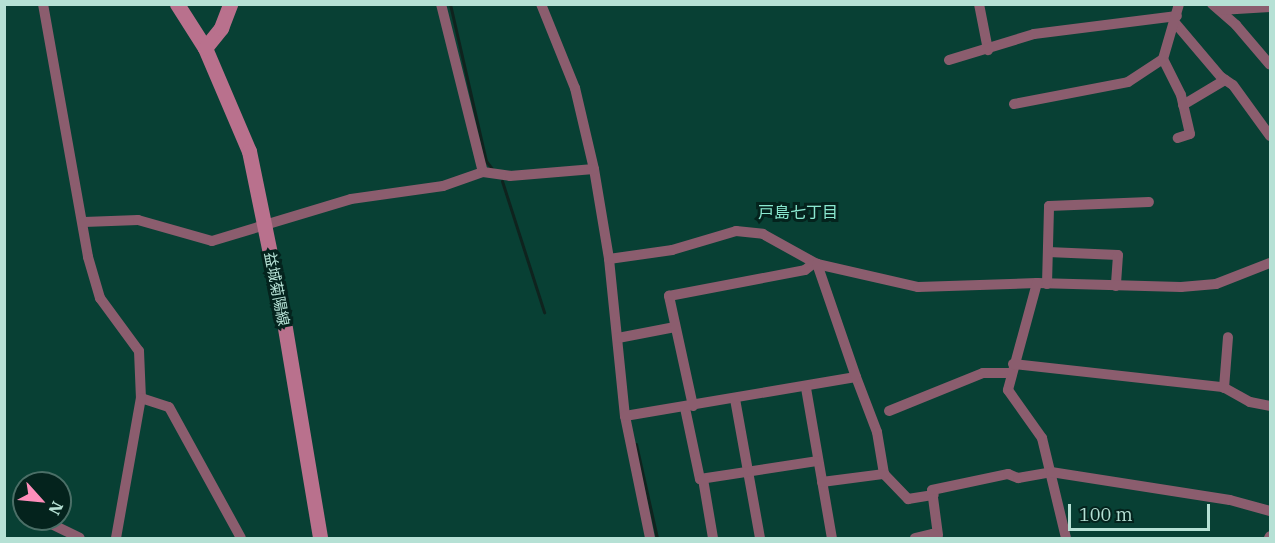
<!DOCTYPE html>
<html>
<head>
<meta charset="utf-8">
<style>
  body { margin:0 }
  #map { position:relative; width:1275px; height:543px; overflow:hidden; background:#084034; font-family:"IBM Plex Serif","Noto Sans JP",serif }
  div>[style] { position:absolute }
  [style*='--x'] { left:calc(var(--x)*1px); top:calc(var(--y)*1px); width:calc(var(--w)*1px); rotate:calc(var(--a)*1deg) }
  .stream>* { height:3px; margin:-1.5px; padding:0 1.5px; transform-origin:1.5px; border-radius:1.5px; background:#0f231e }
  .street>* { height:10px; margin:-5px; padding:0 5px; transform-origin:5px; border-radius:5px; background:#8b5d6e }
  .secondary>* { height:15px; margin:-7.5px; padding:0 7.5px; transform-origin:7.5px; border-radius:7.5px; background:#b9718d }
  span { translate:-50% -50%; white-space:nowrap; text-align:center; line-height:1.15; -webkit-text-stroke:6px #04231d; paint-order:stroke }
  .street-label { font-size:15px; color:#b6e1d5 }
  .neighbourhood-label { font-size:16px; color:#8ae8d0 }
  .frame { position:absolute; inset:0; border:6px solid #b6e1d5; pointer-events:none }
  .north { position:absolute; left:12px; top:471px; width:60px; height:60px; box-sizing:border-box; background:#04231d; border:2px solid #4b6f67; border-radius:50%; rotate:117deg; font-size:16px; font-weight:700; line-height:24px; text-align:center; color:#b6e1d5 }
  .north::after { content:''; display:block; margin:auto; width:21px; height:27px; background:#fe8ebb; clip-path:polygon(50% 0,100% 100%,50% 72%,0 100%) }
  .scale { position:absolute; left:1068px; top:504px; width:142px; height:27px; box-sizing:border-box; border:3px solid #b6e1d5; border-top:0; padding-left:8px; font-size:18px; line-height:21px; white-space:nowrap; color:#b6e1d5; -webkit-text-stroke:4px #04231d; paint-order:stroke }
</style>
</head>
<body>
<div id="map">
  <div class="stream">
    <i style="--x:450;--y:4;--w:161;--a:77.1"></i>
    <i style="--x:486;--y:161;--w:11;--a:52"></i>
    <i style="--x:502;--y:181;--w:138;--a:72.2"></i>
    <i style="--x:636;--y:444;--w:96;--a:77.4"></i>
  </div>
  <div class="street">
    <i style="--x:43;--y:4;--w:257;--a:79.9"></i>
    <i style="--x:88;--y:257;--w:43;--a:73.7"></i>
    <i style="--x:100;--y:298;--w:66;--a:53.7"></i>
    <i style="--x:139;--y:351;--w:47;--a:87.6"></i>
    <i style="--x:141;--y:398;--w:29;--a:18"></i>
    <i style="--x:169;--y:407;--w:149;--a:61.2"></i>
    <i style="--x:441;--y:4;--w:173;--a:76"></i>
    <i style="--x:541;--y:4;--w:91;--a:68"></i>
    <i style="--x:575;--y:88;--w:83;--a:76.8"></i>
    <i style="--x:594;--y:169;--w:91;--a:80.5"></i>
    <i style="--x:609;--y:259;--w:158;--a:84.2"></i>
    <i style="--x:625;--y:416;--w:125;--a:78.4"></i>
    <i style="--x:979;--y:4;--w:47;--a:78.9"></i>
    <i style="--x:1212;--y:4;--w:32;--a:41"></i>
    <i style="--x:1236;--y:25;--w:52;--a:49.6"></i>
    <i style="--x:1220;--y:10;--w:50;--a:-3.4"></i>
    <i style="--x:1176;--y:24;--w:70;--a:49.7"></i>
    <i style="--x:1221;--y:77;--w:14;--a:34"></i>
    <i style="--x:1233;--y:85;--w:63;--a:54"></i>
    <i style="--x:1163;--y:59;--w:40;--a:63.4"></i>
    <i style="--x:1181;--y:95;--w:40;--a:77"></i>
    <i style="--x:1190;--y:134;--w:13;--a:162"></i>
    <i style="--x:949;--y:60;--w:89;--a:-17"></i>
    <i style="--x:1034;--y:34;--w:144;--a:-7.2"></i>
    <i style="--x:1014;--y:104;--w:116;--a:-10.9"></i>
    <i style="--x:1128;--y:82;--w:42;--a:-33.3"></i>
    <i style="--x:1163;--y:59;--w:57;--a:-73.8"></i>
    <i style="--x:1183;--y:105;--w:49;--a:-30.8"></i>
    <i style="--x:84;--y:222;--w:54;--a:-2.1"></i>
    <i style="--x:138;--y:220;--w:77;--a:15.8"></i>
    <i style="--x:212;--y:241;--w:145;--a:-16.8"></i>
    <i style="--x:351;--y:199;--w:93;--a:-8"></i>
    <i style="--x:443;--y:186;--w:42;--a:-19.3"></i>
    <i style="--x:483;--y:172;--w:27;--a:8"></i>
    <i style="--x:510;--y:176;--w:84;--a:-4.8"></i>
    <i style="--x:1048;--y:252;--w:70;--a:2.5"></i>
    <i style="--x:1118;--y:255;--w:31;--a:94"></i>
    <i style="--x:609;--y:259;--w:64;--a:-8.1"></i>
    <i style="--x:672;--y:250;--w:67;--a:-16.5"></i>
    <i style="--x:736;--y:231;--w:27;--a:6"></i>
    <i style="--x:763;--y:234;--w:62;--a:29.1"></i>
    <i style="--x:817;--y:264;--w:104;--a:12.8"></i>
    <i style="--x:918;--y:287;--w:119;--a:-1.9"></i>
    <i style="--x:1037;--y:283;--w:144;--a:1.6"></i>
    <i style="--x:1181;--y:287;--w:35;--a:-5"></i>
    <i style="--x:1216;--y:284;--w:58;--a:-21.3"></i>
    <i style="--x:1037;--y:283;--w:111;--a:105.2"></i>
    <i style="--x:1008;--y:390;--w:59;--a:54.7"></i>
    <i style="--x:1042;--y:438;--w:103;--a:76.5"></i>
    <i style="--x:1047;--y:284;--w:78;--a:-88.5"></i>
    <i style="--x:1049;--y:206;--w:100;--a:-2.3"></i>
    <i style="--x:618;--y:338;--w:58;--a:-10.9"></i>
    <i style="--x:1013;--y:364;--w:211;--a:6.3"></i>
    <i style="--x:1223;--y:387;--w:31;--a:29"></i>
    <i style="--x:1250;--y:402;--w:20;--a:11"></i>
    <i style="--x:856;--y:377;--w:59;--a:69.1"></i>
    <i style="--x:877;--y:432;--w:43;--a:80.5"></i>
    <i style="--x:884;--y:474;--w:35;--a:46"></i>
    <i style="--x:908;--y:499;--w:26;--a:-9"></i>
    <i style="--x:806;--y:388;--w:152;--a:80.2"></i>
    <i style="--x:1224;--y:388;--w:51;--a:-85.5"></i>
    <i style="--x:735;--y:399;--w:141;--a:79.8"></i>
    <i style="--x:693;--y:406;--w:113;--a:-102.3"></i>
    <i style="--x:669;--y:296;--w:138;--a:-10.8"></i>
    <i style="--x:805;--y:270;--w:11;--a:-38"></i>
    <i style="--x:685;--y:408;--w:73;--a:78.1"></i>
    <i style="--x:700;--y:479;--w:118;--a:-8.7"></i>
    <i style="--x:889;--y:411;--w:101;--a:-22"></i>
    <i style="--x:983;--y:373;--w:27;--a:0"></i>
    <i style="--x:625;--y:416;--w:234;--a:-9.6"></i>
    <i style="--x:856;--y:377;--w:120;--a:-109"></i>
    <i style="--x:703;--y:479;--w:60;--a:80.4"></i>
    <i style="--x:822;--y:482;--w:63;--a:-7.4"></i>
    <i style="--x:23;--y:510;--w:1;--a:45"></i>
    <i style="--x:41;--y:519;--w:43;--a:26"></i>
    <i style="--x:938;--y:535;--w:45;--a:-97.6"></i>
    <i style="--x:932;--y:490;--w:78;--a:-11.9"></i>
    <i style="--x:1008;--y:474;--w:11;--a:22"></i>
    <i style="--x:1018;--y:478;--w:34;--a:-10"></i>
    <i style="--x:1051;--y:472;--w:181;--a:8.9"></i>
    <i style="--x:1230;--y:500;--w:41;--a:15.4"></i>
    <i style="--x:116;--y:538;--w:142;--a:-79.9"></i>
    <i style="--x:915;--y:538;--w:18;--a:-13"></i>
    <i style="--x:933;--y:534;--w:6;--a:39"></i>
    <i style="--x:1269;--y:538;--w:2;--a:-63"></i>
  </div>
  <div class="secondary">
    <i style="--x:177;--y:4;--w:52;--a:57.5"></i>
    <i style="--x:205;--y:48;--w:112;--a:66.9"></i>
    <i style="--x:249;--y:151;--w:175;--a:78.4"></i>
    <i style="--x:284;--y:322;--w:219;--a:80.5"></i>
    <i style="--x:205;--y:48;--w:26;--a:-51"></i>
    <i style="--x:221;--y:28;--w:26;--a:-69"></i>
  </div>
  <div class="street-label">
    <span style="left:277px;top:289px;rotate:79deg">益城菊陽線</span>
  </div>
  <div class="neighbourhood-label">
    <span style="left:798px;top:212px">戸島七丁目</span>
  </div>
  <div class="frame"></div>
  <div class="north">N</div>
  <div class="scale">100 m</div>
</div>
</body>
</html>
